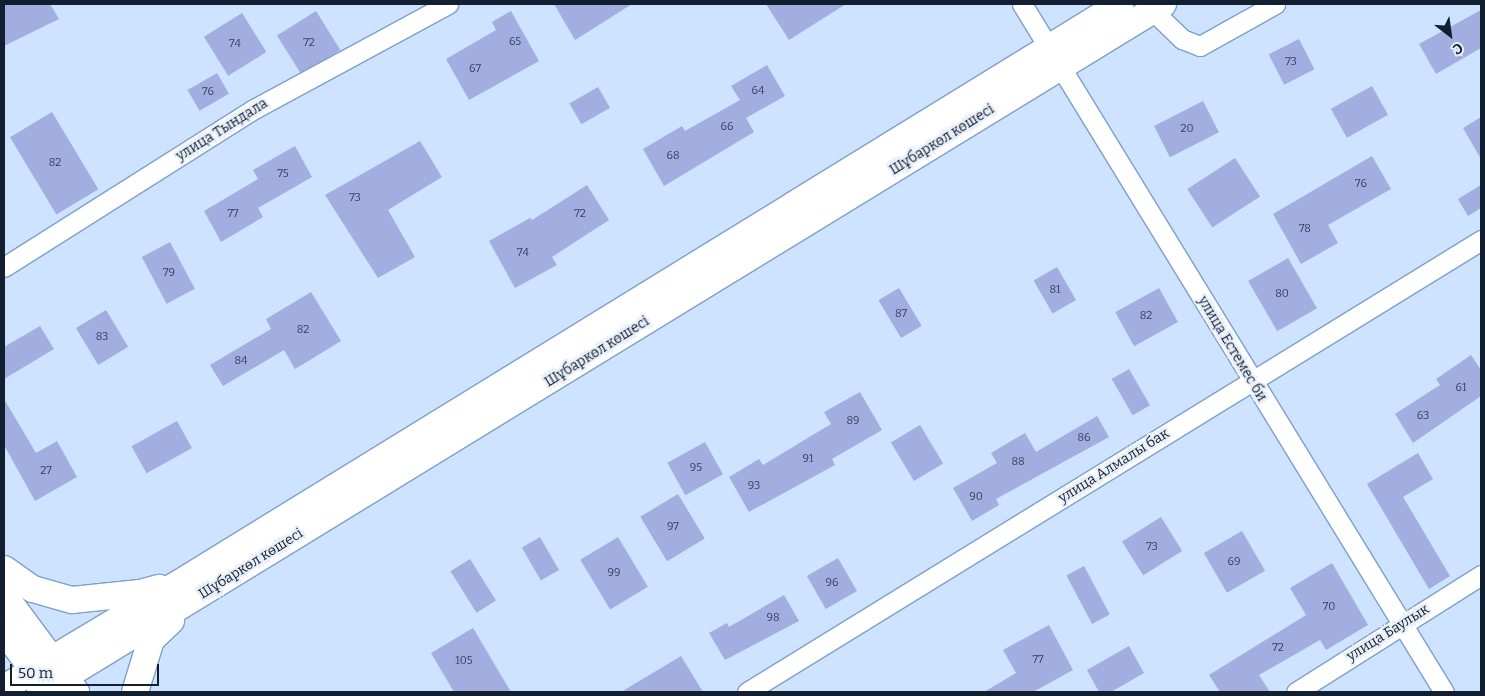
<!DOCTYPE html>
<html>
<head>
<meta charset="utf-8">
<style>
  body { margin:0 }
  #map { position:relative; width:1485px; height:696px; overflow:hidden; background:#cde3ff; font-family:Bitter,serif }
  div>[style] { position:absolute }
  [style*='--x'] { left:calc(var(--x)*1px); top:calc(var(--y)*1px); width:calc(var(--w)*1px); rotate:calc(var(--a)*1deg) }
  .building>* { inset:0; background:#a2ade0; transform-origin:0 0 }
  .roads { filter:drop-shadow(1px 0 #7e9fcb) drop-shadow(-1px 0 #7e9fcb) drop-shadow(0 1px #7e9fcb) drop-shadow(0 -1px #7e9fcb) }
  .street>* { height:19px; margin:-9.5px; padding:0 9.5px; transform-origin:9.5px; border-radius:9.5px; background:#fff }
  .secondary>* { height:26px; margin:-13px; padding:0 13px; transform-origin:13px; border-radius:13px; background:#fff }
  span { translate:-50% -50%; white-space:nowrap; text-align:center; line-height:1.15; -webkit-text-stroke:4px #e7eef8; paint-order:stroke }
  .number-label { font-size:11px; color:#36425c }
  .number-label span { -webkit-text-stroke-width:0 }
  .street-label { font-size:14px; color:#121f30 }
  .frame { position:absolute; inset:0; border:5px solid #121f30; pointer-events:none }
  .north { position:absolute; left:1425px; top:10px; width:50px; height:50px; -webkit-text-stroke:4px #e7eef8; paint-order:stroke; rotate:150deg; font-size:14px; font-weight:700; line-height:20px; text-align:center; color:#121f30 }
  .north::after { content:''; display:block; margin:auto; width:18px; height:22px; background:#121f30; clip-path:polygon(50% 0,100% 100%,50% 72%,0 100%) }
  .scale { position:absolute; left:10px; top:664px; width:149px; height:22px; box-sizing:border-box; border:2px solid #121f30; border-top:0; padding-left:6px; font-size:15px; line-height:18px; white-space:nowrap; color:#121f30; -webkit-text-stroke:4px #e7eef8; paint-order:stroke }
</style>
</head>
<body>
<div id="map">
  <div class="building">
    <i style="clip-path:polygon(4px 4px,50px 4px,59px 19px,4px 46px)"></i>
    <i style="clip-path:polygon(554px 4px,632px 4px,575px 40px)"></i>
    <i style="clip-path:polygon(766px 4px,846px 4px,789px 40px)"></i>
    <i style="clip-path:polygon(1481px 10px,1481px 48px,1436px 74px,1419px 44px)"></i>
    <i style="left:316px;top:11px;width:46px;height:46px;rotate:58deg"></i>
    <i style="clip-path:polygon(511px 11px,539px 61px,469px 100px,446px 59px,496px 30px,492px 22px)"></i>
    <i style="left:242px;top:13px;width:46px;height:45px;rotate:58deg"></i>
    <i style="left:1299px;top:39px;width:34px;height:34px;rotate:63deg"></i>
    <i style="clip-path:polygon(767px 65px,785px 96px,746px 118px,754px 132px,664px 186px,643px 149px,682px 126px,685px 131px,740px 100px,731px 86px)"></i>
    <i style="left:217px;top:73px;width:24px;height:34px;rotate:60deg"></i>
    <i style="left:1372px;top:86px;width:33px;height:47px;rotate:61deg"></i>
    <i style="left:598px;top:87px;width:24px;height:33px;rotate:60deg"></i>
    <i style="left:1203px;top:101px;width:35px;height:55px;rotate:63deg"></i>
    <i style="left:52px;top:112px;width:90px;height:49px;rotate:59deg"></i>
    <i style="clip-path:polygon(1481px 117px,1481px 159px,1463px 128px)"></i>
    <i style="clip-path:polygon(420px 141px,442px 177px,388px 210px,415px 257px,378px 278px,325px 195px)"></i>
    <i style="clip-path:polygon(295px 146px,312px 177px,258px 208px,263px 217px,221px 242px,204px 211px,258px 179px,253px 170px)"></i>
    <i style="clip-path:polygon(1372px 156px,1391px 189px,1328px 225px,1338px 243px,1301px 264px,1273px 214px)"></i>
    <i style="left:1235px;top:158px;width:46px;height:57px;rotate:57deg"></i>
    <i style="clip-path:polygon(587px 185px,609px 220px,552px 257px,557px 265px,515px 288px,489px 241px,530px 218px,532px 220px)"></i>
    <i style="clip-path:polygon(1481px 185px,1481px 208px,1468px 216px,1458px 199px)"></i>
    <i style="left:170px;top:242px;width:53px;height:32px;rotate:62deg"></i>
    <i style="left:1288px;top:258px;width:58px;height:46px;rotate:60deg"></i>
    <i style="left:1057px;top:267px;width:38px;height:27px;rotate:60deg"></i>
    <i style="left:899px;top:288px;width:44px;height:24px;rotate:59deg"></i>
    <i style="left:1159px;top:288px;width:39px;height:50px;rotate:61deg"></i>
    <i style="clip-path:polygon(311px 292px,341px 341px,295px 369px,284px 350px,223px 386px,210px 365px,271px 329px,266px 319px)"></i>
    <i style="left:106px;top:310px;width:43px;height:35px;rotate:59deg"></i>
    <i style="clip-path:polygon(40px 326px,54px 349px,4px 379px,4px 347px)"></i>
    <i style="clip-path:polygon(1471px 355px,1481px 370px,1481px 396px,1413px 443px,1395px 414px,1440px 385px,1436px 379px)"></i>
    <i style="left:1129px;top:369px;width:42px;height:20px;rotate:60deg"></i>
    <i style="clip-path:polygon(860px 392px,882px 430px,832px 459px,835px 465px,749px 512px,729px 477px,759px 459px,763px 465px,831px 424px,824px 412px)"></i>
    <i style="clip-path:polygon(4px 399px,36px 453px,57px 441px,77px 477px,35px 501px,4px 445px)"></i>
    <i style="clip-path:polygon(1097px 416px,1109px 437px,996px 499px,999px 505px,972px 521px,953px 488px,997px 463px,991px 453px,1025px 433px,1036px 452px)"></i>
    <i style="left:177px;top:421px;width:31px;height:52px;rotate:61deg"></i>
    <i style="left:920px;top:425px;width:45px;height:34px;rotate:59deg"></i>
    <i style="left:705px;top:442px;width:37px;height:43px;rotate:61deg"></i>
    <i style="clip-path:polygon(1418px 453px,1433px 479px,1403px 497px,1450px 576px,1429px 589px,1367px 484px)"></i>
    <i style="left:678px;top:494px;width:52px;height:44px;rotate:59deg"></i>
    <i style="left:1161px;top:517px;width:40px;height:46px;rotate:58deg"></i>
    <i style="left:1242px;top:531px;width:46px;height:44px;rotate:60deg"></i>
    <i style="left:540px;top:537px;width:38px;height:21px;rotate:60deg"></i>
    <i style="left:618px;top:537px;width:58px;height:44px;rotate:59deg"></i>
    <i style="left:838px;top:558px;width:38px;height:36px;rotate:60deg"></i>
    <i style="left:470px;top:559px;width:49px;height:23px;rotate:58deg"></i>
    <i style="clip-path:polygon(1332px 563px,1368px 625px,1326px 650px,1320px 640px,1259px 675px,1270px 692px,1220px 692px,1209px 675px,1306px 615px,1290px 588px)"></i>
    <i style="left:1084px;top:566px;width:55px;height:20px;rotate:62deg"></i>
    <i style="clip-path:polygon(784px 595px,799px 621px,725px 660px,709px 633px,727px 623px,729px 627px)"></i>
    <i style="clip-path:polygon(1049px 625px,1073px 670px,1033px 692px,984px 692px,1016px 673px,1003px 650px)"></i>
    <i style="clip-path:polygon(473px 628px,511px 692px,454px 692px,431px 653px)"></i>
    <i style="clip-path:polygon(1129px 646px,1144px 673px,1111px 692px,1099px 692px,1087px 670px)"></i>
    <i style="clip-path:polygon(681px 656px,703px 692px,621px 692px)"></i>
  </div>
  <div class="roads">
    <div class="street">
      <i style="--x:1022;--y:4;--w:807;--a:58.48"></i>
      <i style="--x:1152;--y:10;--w:42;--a:44"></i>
      <i style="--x:1182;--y:39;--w:19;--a:21"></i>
      <i style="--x:1200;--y:46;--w:86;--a:-29.2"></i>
      <i style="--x:4;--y:267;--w:294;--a:-32.3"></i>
      <i style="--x:252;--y:110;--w:223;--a:-28.4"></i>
      <i style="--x:747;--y:692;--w:862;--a:-31.62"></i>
      <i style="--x:1296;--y:692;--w:219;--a:-32.3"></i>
    </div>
    <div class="secondary">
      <i style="--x:4;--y:569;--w:35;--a:35"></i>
      <i style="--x:33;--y:589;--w:41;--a:15.8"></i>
      <i style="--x:72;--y:600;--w:68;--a:-5.9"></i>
      <i style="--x:140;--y:593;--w:20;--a:-15"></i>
      <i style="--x:4;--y:595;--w:121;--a:53.4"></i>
      <i style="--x:4;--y:631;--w:66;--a:53"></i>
      <i style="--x:4;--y:688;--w:206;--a:-30.9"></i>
      <i style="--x:181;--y:582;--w:1103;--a:-31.61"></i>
      <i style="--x:40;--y:692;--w:1317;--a:-31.49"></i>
      <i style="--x:135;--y:692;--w:54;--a:-72.9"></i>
      <i style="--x:151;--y:640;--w:28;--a:-44"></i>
    </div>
  </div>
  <div class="number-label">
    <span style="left:515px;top:42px">65</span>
    <span style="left:309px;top:43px">72</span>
    <span style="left:235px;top:44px">74</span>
    <span style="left:1291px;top:62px">73</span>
    <span style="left:475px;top:69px">67</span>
    <span style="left:758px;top:91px">64</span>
    <span style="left:208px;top:92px">76</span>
    <span style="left:727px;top:127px">66</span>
    <span style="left:1187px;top:129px">20</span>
    <span style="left:673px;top:156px">68</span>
    <span style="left:55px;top:163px">82</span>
    <span style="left:283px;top:174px">75</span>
    <span style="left:1361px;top:184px">76</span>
    <span style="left:355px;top:198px">73</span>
    <span style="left:233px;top:214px">77</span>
    <span style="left:580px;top:214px">72</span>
    <span style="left:1305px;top:229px">78</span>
    <span style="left:523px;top:253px">74</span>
    <span style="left:169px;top:273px">79</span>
    <span style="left:1055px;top:290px">81</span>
    <span style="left:1282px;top:294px">80</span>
    <span style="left:901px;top:314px">87</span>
    <span style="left:1146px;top:316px">82</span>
    <span style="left:303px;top:330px">82</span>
    <span style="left:102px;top:337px">83</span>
    <span style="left:241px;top:361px">84</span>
    <span style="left:1461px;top:388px">61</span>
    <span style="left:1423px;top:416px">63</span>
    <span style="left:853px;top:421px">89</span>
    <span style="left:1084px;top:438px">86</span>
    <span style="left:808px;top:459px">91</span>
    <span style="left:1018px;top:462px">88</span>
    <span style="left:696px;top:468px">95</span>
    <span style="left:46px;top:471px">27</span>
    <span style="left:754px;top:486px">93</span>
    <span style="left:976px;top:497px">90</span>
    <span style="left:673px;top:527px">97</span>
    <span style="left:1152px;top:547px">73</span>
    <span style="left:1234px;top:562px">69</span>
    <span style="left:614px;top:573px">99</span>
    <span style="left:832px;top:583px">96</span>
    <span style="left:1329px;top:607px">70</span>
    <span style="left:773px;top:618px">98</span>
    <span style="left:1278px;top:648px">72</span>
    <span style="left:1038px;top:660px">77</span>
    <span style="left:464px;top:661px">105</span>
  </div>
  <div class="street-label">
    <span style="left:222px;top:130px;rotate:-32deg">улица Тындала</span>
    <span style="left:942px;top:140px;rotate:-32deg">Шұбаркөл көшесі</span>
    <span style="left:1232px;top:349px;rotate:59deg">улица Естемес би</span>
    <span style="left:597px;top:352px;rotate:-32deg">Шұбаркөл көшесі</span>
    <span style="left:1114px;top:466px;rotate:-32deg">улица Алмалы бак</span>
    <span style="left:251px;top:564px;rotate:-32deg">Шұбаркөл көшесі</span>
    <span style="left:1388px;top:633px;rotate:-32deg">улица Баулык</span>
  </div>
  <div class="frame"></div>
  <div class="north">С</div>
  <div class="scale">50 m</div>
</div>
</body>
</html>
